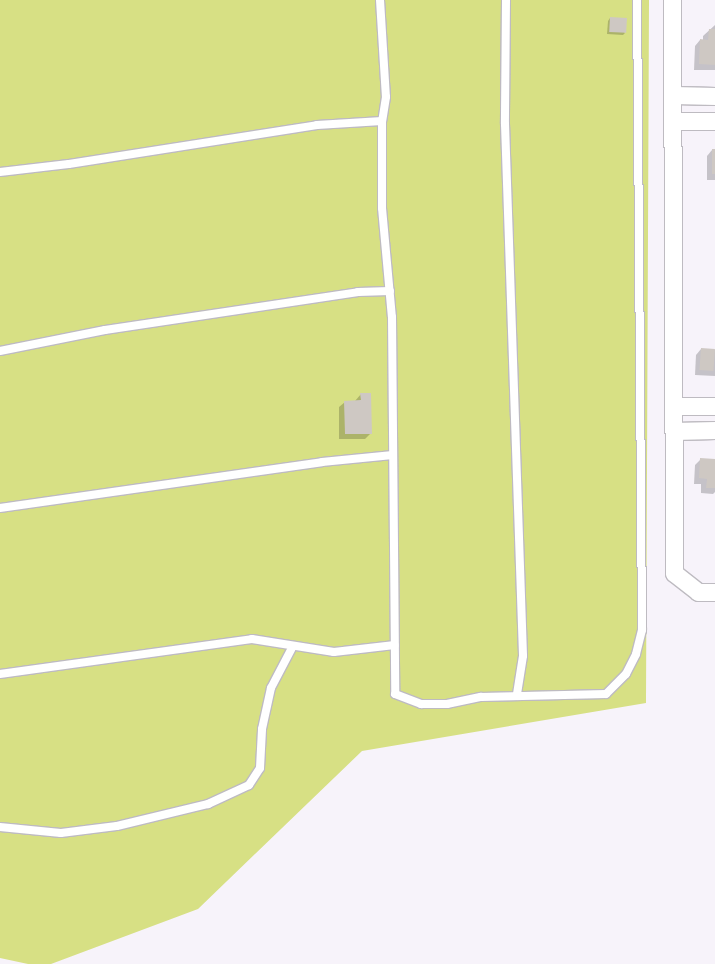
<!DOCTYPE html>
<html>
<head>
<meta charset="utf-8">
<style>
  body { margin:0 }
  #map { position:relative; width:715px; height:964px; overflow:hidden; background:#f7f3fa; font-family:Rubik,sans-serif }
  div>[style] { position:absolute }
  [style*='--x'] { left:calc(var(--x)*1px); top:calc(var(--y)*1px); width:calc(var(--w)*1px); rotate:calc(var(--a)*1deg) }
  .green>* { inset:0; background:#d7e084 }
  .shadow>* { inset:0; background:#0003 }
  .building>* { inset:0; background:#cec8c3; transform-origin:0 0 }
  .roads { filter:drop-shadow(1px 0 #bebbc1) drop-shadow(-1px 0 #bebbc1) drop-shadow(0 1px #bebbc1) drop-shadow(0 -1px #bebbc1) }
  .lane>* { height:8px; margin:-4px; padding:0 4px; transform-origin:4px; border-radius:4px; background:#fff }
  .street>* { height:17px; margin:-8.5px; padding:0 8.5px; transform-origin:8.5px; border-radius:8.5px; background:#fff }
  span { translate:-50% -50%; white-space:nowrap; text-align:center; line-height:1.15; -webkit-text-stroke:3.5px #fff; paint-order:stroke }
</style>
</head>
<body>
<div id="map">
  <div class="green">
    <i style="clip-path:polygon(0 0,649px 0,646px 703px,362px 751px,198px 909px,51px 964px,28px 964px,0 958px)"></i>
  </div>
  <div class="shadow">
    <i style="clip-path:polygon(610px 18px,625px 33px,623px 35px,607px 34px,608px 21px)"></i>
    <i style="clip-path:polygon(715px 25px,715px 70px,694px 70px,695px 46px,700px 40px,703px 40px,703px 36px)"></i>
    <i style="clip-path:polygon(712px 150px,715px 150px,715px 180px,707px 180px,707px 156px)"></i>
    <i style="clip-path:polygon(701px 349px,715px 350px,715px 376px,695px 375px,696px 355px)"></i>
    <i style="clip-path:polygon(361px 394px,371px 433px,365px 439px,339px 439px,339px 407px,345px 402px,355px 401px)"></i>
    <i style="clip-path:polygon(701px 459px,715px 460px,715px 492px,713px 494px,701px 493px,701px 484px,694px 484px,695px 465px)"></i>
  </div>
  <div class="building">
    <i style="left:610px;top:17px;width:17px;height:15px;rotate:3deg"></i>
    <i style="clip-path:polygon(709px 29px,715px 29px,715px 65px,699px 64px,700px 39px,708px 40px)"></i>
    <i style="left:712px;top:149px;width:3px;height:25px"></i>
    <i style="left:701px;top:348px;width:14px;height:22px;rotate:4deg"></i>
    <i style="clip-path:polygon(360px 393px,371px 393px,372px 434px,345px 434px,344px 401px,361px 400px)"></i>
    <i style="clip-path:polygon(700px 458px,715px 459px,715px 488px,706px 488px,707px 479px,699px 478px)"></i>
  </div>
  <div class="roads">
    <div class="lane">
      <i style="--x:380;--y:0;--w:97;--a:86.5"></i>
      <i style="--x:386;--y:97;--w:24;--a:99"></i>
      <i style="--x:382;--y:121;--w:87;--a:90"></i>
      <i style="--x:382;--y:208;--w:109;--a:84.8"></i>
      <i style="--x:392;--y:317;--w:377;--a:89.5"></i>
      <i style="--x:395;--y:694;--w:28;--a:21"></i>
      <i style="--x:421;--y:704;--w:26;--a:0"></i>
      <i style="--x:447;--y:704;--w:35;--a:-12"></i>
      <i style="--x:481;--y:697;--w:125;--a:-1.4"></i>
      <i style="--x:606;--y:694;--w:28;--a:-45"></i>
      <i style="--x:626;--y:674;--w:22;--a:-63"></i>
      <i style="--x:636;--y:654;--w:25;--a:-76"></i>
      <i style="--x:642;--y:630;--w:630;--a:-90.45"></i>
      <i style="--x:506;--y:0;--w:124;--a:90.5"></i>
      <i style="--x:505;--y:124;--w:532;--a:88.06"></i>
      <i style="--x:523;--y:656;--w:39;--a:99"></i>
      <i style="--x:0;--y:172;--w:69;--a:-6.6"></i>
      <i style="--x:69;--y:164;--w:251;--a:-8.9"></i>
      <i style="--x:317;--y:125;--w:65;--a:-3.5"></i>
      <i style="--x:0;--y:351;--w:107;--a:-11.3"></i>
      <i style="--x:105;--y:330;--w:256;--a:-8.5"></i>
      <i style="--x:358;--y:292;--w:32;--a:-2"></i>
      <i style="--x:0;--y:508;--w:325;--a:-8.1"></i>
      <i style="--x:322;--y:462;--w:71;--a:-5.6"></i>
      <i style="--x:0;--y:674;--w:254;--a:-7.9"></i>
      <i style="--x:252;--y:639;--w:83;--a:9"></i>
      <i style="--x:334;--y:652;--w:61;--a:-6.5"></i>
      <i style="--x:0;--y:827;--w:61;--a:5.6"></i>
      <i style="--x:61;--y:833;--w:56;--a:-7.1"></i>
      <i style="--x:117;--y:826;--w:94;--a:-13.6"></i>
      <i style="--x:208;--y:804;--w:45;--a:-24.9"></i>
      <i style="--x:249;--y:785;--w:20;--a:-57"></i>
      <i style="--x:260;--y:768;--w:39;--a:-87"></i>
      <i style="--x:262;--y:729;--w:42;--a:-77.6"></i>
      <i style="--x:271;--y:688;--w:47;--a:-62.4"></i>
    </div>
    <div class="street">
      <i style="--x:672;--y:0;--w:573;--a:89.8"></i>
      <i style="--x:674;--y:573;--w:31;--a:38"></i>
      <i style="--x:698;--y:592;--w:17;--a:0"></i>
      <i style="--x:674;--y:95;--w:41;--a:1.4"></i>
      <i style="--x:673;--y:121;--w:42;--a:0"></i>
      <i style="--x:675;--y:406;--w:40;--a:0"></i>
      <i style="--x:674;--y:431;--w:41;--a:-1.4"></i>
    </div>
  </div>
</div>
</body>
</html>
